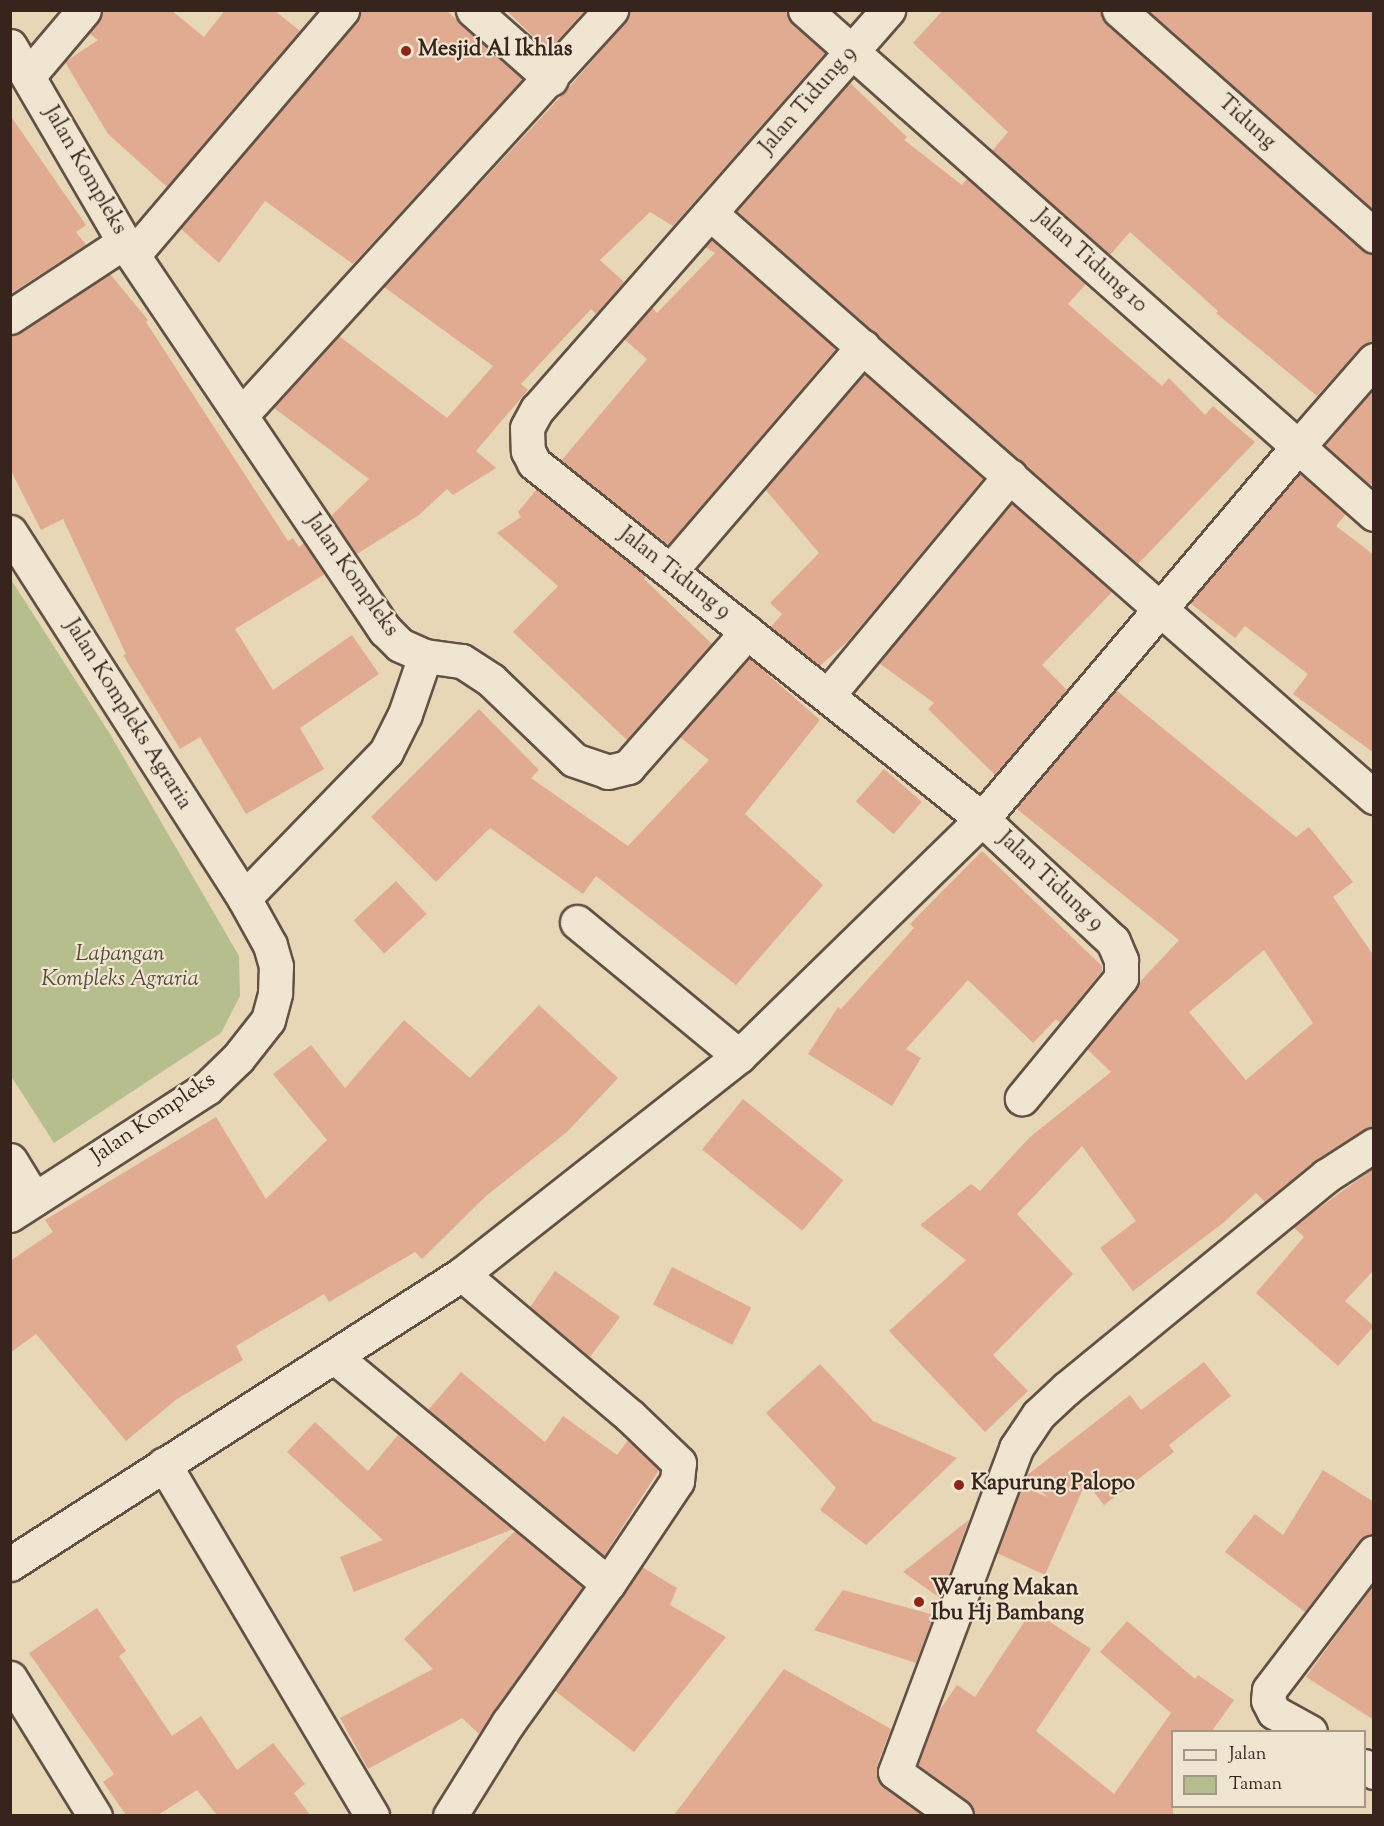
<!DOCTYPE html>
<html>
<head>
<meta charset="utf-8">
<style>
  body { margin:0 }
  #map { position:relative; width:1384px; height:1826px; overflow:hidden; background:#e7d7b7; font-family:"Sorts Mill Goudy",serif }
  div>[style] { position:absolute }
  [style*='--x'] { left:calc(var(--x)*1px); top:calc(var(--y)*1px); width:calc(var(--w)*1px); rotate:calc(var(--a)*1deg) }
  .green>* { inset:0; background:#b7be8d }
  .building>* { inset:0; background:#e1ab91; transform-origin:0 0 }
  .roads { filter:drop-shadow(2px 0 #625144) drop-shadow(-2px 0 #625144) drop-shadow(0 2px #625144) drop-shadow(0 -2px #625144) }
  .street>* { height:33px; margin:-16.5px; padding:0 16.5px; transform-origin:16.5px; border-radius:16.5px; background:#efe5d0 }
  .secondary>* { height:33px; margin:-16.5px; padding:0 16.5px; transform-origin:16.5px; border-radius:16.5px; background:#efe5d0 }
  .dots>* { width:16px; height:16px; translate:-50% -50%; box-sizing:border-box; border:3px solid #efe5d0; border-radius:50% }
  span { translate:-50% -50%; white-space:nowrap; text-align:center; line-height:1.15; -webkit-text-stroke:4.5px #efe5d0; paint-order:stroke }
  .poi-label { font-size:22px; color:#36241d; font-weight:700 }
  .left { translate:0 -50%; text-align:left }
  .street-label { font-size:22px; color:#36241d }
  .park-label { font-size:22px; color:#564a39; font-style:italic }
  .frame { position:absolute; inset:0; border:12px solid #36241d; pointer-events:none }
  .legend { position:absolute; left:1171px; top:1730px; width:195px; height:78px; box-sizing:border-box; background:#efe5d0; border:2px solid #a59888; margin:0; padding:8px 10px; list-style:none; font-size:18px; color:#36241d }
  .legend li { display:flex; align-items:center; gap:12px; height:30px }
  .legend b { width:30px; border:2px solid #a59888 }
</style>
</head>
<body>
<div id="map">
  <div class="green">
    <i style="clip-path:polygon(10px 578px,110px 734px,239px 956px,240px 996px,221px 1033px,54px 1143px,11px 1076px)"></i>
  </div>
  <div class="building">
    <i style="clip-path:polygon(102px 10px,171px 10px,204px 37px,225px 10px,274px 10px,300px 31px,167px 187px,108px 134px,65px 62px,98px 40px,89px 33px)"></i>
    <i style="clip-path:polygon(360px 10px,446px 10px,523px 79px,353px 264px,265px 201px,219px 263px,181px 229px,356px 22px)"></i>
    <i style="clip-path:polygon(506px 10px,585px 10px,548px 51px)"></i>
    <i style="clip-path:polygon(629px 10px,785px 10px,793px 24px,825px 53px,673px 226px,650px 212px,600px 260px,624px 282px,596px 314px,591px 309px,521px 384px,528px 390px,476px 451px,496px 468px,453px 495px,447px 489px,419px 515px,357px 554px,331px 516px,369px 479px,274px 408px,339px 336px,447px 418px,493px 366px,384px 287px,565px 92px,625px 23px)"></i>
    <i style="clip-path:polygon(943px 10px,1101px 10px,1107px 24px,1362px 250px,1374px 254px,1374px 342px,1360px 348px,1317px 396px,1216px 313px,1218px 311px,1130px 232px,1110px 255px,992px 151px,1008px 132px,913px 43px)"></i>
    <i style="clip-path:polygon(1148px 10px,1374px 10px,1374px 211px)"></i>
    <i style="clip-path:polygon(849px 82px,907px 137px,904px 140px,962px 185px,967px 179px,1086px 284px,1068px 304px,1162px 386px,1169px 378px,1205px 415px,1213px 406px,1255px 442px,1138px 564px,736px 211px)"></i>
    <i style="clip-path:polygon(10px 115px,86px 225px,76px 232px,86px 245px,10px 294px)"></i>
    <i style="clip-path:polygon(711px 239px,836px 349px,668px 545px,561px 461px,647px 359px,624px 339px,652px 307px,657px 313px,715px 253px,705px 247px)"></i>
    <i style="clip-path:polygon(110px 274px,148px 320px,146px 322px,288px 541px,293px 538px,299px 547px,304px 543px,325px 574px,235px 629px,273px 690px,352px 635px,379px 674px,300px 728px,324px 769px,246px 814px,200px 737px,180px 749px,123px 655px,126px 654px,63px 519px,41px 530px,10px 469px,10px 336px)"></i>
    <i style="clip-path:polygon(865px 374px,983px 479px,849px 640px,820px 666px,771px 627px,782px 614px,770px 603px,819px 553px,765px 489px)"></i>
    <i style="clip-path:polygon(1374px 389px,1374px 481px,1370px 485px,1324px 445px)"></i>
    <i style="clip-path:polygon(1300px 473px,1346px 514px,1336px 526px,1374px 555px,1374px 753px,1293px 694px,1308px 674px,1245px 626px,1235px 638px,1190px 603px)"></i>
    <i style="clip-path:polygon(537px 489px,646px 576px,644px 579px,712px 644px,627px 740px,513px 632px,558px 586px,497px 533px,521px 517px,518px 512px)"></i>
    <i style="clip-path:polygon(1012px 503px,1112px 592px,1042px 665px,1067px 690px,995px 775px,928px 709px,934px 703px,879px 663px)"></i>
    <i style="clip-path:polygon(749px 658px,820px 720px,745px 814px,823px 885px,736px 985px,596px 876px,583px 894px,490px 828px,436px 882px,371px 817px,479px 709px,539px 770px,531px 778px,628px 846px,709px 760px,680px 737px)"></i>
    <i style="clip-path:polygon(evenodd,1116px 690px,1296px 837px,1309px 827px,1353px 882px,1333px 897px,1374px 956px,1374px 1126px,1316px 1160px,1265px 1202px,1256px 1193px,1223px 1223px,1133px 1291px,1100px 1248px,1136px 1221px,1082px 1146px,1017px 1214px,1073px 1274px,993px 1355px,1028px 1391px,985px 1432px,889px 1331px,966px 1260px,920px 1225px,971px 1184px,980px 1191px,1030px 1137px,1111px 1072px,1087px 1049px,1138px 984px,1179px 940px,1017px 809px,1116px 690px,1264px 950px,1313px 1023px,1246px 1080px,1189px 1012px,1264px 950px)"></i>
    <i style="left:884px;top:769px;width:50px;height:43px;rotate:41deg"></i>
    <i style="clip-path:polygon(982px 851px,1102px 966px,1102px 971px,1060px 1023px,1056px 1019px,1033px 1043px,968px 980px,906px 1049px,921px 1058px,892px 1106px,808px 1054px,838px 1007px,841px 1009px,914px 928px,910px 924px)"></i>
    <i style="left:396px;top:881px;width:45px;height:58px;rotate:47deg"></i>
    <i style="clip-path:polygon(539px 1005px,618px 1078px,568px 1131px,486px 1196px,422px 1259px,415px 1252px,329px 1302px,324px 1294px,236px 1346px,243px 1360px,177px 1399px,126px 1441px,36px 1334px,10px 1353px,10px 1261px,53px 1232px,45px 1220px,216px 1117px,266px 1199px,327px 1140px,273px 1074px,311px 1045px,345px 1088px,404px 1020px,470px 1078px)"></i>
    <i style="left:743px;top:1099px;width:129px;height:65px;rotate:39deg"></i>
    <i style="clip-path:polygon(1374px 1168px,1374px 1270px,1345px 1301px,1374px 1326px,1338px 1366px,1256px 1293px,1304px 1237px,1293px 1227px)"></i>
    <i style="left:672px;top:1267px;width:89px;height:42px;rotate:27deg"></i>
    <i style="clip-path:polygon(555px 1271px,620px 1317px,590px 1357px,530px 1307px)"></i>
    <i style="clip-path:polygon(1204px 1362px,1231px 1396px,1169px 1445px,1174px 1452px,1104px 1505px,1086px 1482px,1045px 1575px,997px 1553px,1022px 1486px,1047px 1497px,1026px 1476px,1130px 1395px,1141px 1410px)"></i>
    <i style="clip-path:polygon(820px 1364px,873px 1421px,957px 1458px,866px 1545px,820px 1510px,836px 1488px,766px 1413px)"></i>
    <i style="clip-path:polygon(461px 1372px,545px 1442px,563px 1416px,617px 1455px,628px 1440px,659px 1470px,604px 1556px,428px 1410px)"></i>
    <i style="clip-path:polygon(315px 1422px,368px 1471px,398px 1435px,513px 1529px,354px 1592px,340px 1557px,383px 1540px,287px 1452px)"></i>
    <i style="clip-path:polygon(1323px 1470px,1374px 1502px,1374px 1534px,1359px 1541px,1305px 1612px,1225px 1552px,1255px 1514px,1283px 1535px)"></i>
    <i style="clip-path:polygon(969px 1520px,940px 1598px,903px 1572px,952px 1533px)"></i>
    <i style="clip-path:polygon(515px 1531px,583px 1587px,479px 1734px,462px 1718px,368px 1769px,340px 1718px,433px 1669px,404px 1639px)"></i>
    <i style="clip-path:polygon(642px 1567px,677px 1588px,670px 1605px,726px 1637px,634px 1752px,554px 1690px)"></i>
    <i style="clip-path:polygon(1374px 1584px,1374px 1720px,1306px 1677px)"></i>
    <i style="clip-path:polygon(843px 1590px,934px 1615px,916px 1663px,814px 1630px)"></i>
    <i style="clip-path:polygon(97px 1608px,126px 1651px,119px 1656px,172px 1736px,201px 1716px,237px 1770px,273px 1743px,305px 1784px,294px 1793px,310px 1815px,217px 1815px,197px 1790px,158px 1815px,126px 1815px,103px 1782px,114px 1774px,29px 1653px)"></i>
    <i style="clip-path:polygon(1032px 1610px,1091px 1649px,1036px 1731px,1114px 1794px,1171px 1713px,1100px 1652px,1127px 1621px,1195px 1679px,1198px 1675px,1234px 1700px,1212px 1731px,1173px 1731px,1173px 1815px,974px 1815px,967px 1801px,918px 1765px,935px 1717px,957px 1685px,975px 1697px)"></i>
    <i style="clip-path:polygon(784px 1669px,891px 1729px,877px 1765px,877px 1778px,923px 1815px,674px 1815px)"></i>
  </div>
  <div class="roads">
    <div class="street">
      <i style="--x:473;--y:10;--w:104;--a:41.5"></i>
      <i style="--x:1119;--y:10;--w:341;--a:41.5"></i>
      <i style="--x:10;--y:46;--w:227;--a:59.8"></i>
      <i style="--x:124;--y:242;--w:468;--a:56.1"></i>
      <i style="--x:385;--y:630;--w:21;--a:45"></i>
      <i style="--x:400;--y:645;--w:27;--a:24"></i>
      <i style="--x:425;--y:656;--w:37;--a:8"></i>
      <i style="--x:462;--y:661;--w:35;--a:33"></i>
      <i style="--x:491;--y:680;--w:115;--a:43.9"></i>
      <i style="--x:574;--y:760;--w:36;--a:19"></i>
      <i style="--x:608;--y:772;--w:21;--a:-14"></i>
      <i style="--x:628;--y:767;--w:180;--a:-48.6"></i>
      <i style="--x:852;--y:51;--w:477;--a:131.3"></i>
      <i style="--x:537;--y:409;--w:21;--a:118"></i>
      <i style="--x:527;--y:428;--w:23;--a:88"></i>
      <i style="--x:528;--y:451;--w:13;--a:63"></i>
      <i style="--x:534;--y:463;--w:572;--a:38.47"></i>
      <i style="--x:982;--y:819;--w:179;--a:43"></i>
      <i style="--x:1113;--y:941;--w:21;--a:67"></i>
      <i style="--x:1121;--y:960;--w:18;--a:90"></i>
      <i style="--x:1121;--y:978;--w:156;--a:129.5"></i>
      <i style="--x:29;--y:75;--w:85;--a:-49.8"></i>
      <i style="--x:711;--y:214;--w:883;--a:41.33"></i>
      <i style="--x:133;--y:255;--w:322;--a:-49.5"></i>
      <i style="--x:10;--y:317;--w:136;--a:-33.3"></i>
      <i style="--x:241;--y:415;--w:549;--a:-47.59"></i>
      <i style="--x:1297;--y:448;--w:117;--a:-48.8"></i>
      <i style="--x:10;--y:532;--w:434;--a:57.4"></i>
      <i style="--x:670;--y:571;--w:296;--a:-49.3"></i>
      <i style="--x:828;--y:695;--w:285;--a:-50.3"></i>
      <i style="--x:577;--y:922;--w:210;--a:39.6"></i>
      <i style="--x:10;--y:1160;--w:46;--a:58.4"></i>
      <i style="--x:10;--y:1215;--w:234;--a:-32.8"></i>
      <i style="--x:207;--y:1088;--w:43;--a:-44.1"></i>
      <i style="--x:238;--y:1058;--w:48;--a:-51.7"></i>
      <i style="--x:268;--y:1020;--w:28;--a:-75"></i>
      <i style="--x:275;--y:993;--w:27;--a:-88"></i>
      <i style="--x:276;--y:966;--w:22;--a:-106"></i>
      <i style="--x:270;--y:945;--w:54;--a:-119"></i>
      <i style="--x:244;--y:898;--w:204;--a:-45.8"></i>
      <i style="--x:386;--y:752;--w:42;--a:-63.4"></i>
      <i style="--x:405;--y:714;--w:61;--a:-71"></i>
      <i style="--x:335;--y:1357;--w:355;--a:39.7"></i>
      <i style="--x:608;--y:1584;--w:124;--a:-56.2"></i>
      <i style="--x:677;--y:1481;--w:18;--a:-84"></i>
      <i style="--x:679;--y:1463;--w:68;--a:-136.2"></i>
      <i style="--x:630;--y:1416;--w:220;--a:-139.8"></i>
      <i style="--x:164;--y:1464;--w:409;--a:59.4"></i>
      <i style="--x:1310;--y:1732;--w:41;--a:-150.9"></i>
      <i style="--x:1274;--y:1712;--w:13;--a:-117"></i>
      <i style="--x:1268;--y:1700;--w:10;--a:-84"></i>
      <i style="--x:1269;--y:1690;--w:173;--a:-52.7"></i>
      <i style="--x:1364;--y:1766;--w:12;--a:31"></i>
      <i style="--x:450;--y:1816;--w:110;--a:-58.1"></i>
      <i style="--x:508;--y:1723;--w:171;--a:-54.3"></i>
      <i style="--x:956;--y:1816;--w:75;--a:-144.2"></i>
      <i style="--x:895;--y:1772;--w:346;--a:-69.5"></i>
      <i style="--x:1016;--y:1448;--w:40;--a:-56"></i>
      <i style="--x:1038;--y:1415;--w:40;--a:-43"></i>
      <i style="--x:1067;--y:1388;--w:335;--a:-39.3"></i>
      <i style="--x:1326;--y:1176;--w:57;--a:-32.9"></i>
    </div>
    <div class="secondary">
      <i style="--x:805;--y:10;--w:760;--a:41.53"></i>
      <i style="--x:852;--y:51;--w:55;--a:-48.7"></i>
      <i style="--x:10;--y:1564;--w:537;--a:-32.68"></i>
      <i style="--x:462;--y:1274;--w:352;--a:-38.2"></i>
      <i style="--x:739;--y:1056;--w:339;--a:-44.3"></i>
      <i style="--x:982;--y:819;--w:487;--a:-49.7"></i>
      <i style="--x:10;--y:1678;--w:162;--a:58.4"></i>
    </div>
  </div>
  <div class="dots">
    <i style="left:406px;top:51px;background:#8f2418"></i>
    <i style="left:959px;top:1485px;background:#8f2418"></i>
    <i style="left:919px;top:1602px;background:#8f2418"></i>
  </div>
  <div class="poi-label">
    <span class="left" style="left:418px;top:51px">Mesjid Al Ikhlas</span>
    <span class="left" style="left:971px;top:1485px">Kapurung Palopo</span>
    <span class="left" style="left:931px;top:1602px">Warung Makan<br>Ibu Hj Bambang</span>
  </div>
  <div class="street-label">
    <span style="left:809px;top:101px;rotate:-49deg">Jalan Tidung 9</span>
    <span style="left:1246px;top:123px;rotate:42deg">Tidung</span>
    <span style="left:84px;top:171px;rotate:60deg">Jalan Kompleks</span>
    <span style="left:1090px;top:262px;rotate:42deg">Jalan Tidung 10</span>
    <span style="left:674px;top:574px;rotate:38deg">Jalan Tidung 9</span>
    <span style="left:351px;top:576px;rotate:55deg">Jalan Kompleks</span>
    <span style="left:127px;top:715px;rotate:58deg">Jalan Kompleks Agraria</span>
    <span style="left:1050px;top:882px;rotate:43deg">Jalan Tidung 9</span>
    <span style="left:154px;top:1119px;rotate:-34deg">Jalan Kompleks</span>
  </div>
  <div class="park-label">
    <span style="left:120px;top:968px">Lapangan<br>Kompleks Agraria</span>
  </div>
  <div class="frame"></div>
  <ul class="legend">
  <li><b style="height:8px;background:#efe5d0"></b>Jalan</li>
  <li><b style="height:16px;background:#b7be8d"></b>Taman</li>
  </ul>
</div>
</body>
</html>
